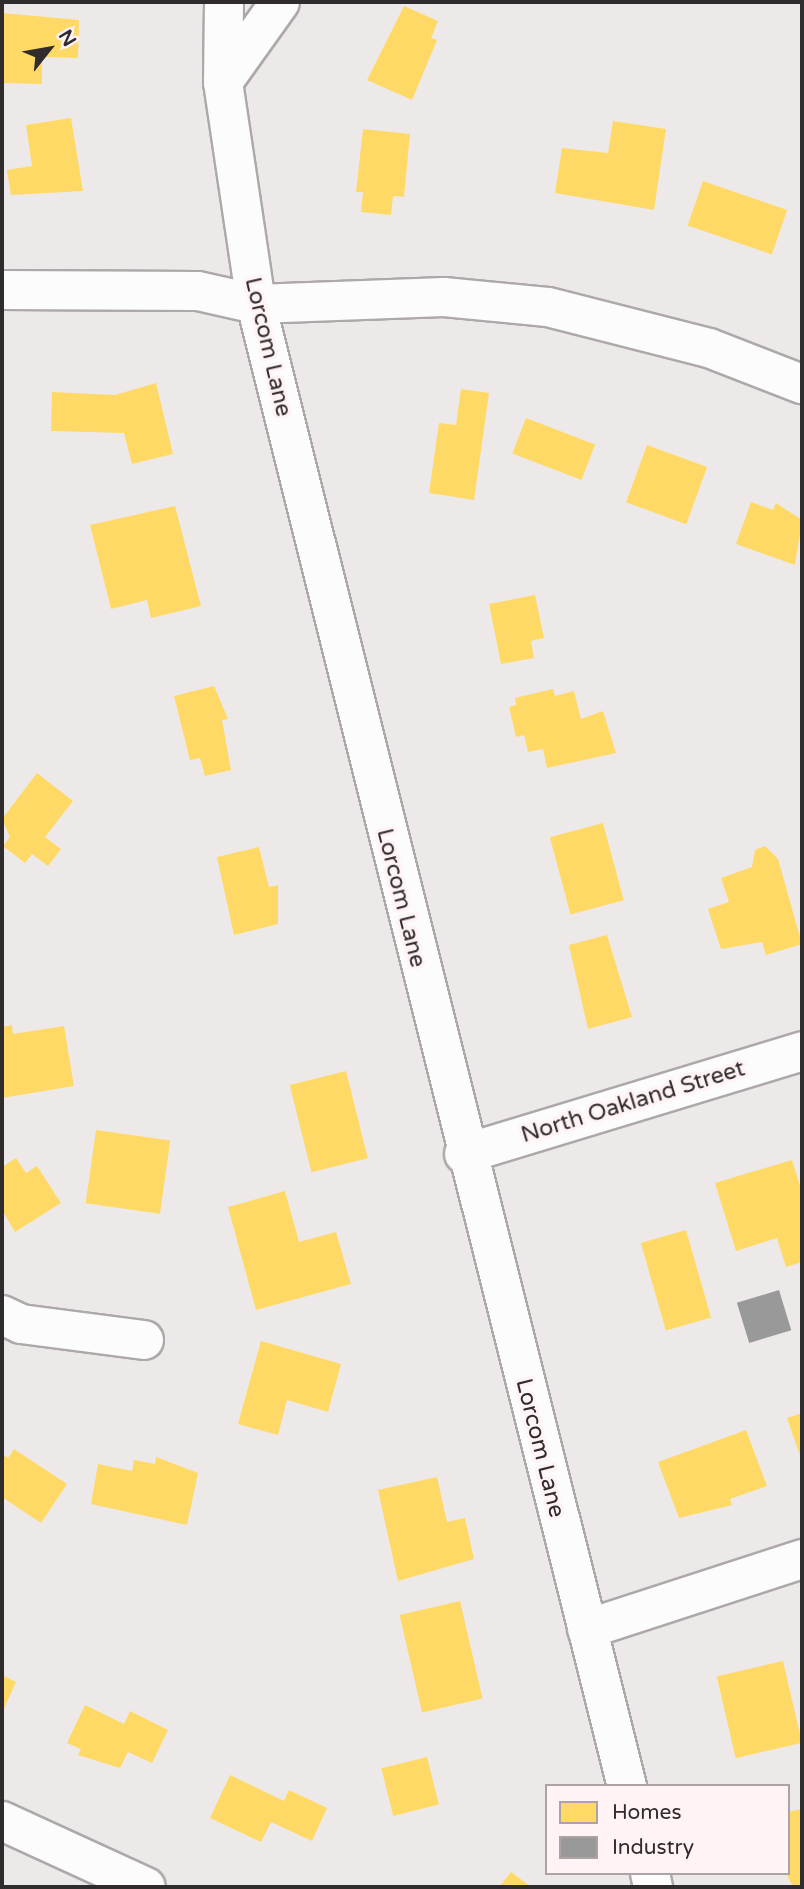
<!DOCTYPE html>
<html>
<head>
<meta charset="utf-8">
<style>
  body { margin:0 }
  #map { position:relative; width:804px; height:1889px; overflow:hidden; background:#eee9e9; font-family:"Varela Round",sans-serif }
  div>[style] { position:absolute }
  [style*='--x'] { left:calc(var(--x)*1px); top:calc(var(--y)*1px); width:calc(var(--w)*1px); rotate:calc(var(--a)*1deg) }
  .homes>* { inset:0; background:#ffd966; transform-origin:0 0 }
  .industry>* { inset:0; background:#999; transform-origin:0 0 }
  .roads { filter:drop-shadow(2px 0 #ada8a9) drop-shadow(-2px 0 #ada8a9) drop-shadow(0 2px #ada8a9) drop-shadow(0 -2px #ada8a9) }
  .minor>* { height:38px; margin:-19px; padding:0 19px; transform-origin:19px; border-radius:19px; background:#fcfcfc }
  span { translate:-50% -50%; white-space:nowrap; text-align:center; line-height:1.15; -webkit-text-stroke:7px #fff3f5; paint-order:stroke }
  .street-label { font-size:23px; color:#302b2c }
  .frame { position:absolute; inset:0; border:4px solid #302b2c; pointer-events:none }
  .legend { position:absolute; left:545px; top:1784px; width:245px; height:91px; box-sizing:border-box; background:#fff3f5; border:2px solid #aca3a5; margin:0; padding:9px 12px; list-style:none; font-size:21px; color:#302b2c }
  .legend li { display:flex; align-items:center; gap:14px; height:35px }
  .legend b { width:35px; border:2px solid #aca3a5 }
  .north { position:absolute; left:14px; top:14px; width:70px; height:70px; -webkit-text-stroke:5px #fff3f5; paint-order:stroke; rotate:59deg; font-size:19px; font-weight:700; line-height:28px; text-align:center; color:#302b2c }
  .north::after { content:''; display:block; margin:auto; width:24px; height:32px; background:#302b2c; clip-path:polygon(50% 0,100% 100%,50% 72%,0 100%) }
</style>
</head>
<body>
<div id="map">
  <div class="homes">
    <i style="clip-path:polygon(404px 6px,438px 21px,431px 38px,437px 40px,412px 100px,367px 80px)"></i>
    <i style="clip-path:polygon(2px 13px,79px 20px,78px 58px,42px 57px,42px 84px,2px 83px)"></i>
    <i style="clip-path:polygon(71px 118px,83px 191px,11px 195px,7px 170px,32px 166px,26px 125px)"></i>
    <i style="clip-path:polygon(613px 121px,666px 129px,654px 210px,555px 193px,562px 148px,608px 153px)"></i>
    <i style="clip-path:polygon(363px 129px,410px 134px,404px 197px,393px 196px,391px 215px,361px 212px,363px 192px,356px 192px)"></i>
    <i style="left:703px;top:181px;width:89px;height:47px;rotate:19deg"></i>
    <i style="clip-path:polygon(156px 383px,173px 454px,132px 464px,124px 433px,51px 431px,52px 392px,115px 395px)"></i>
    <i style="clip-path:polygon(461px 389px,489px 393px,474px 500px,429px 493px,439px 423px,456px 425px)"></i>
    <i style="left:526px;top:418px;width:74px;height:38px;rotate:21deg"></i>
    <i style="left:647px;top:445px;width:64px;height:61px;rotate:20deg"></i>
    <i style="clip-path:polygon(751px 502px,773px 510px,776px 503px,802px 520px,795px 565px,736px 544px)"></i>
    <i style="clip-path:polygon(175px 506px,201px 606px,151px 618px,147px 600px,111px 609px,90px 525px)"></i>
    <i style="clip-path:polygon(535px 595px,544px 638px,531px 641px,534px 658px,501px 664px,489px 604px)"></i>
    <i style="clip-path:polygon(214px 686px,228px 719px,222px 720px,231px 770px,205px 776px,200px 758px,190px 760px,174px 696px)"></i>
    <i style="clip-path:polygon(553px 689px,555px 696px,574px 691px,581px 719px,603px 711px,616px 753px,547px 768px,543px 749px,528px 752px,524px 735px,516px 737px,509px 707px,516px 705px,515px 698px)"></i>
    <i style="clip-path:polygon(37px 773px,73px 801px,45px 837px,61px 849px,48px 866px,32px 854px,25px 863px,3px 846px,10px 837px,2px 819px)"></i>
    <i style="left:603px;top:823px;width:80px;height:55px;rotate:75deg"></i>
    <i style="clip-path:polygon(765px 846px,778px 859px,802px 944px,766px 955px,762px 942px,721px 949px,708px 909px,729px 902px,721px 878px,752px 867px,755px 850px)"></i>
    <i style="clip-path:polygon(259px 847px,269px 887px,278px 885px,278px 924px,234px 935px,217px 857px)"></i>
    <i style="clip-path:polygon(607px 935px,632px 1017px,588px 1029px,569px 945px)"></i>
    <i style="clip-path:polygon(12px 1025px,13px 1034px,64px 1026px,74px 1086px,2px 1098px,2px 1027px)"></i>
    <i style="left:346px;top:1071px;width:90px;height:58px;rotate:76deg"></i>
    <i style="left:96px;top:1130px;width:75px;height:74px;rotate:8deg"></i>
    <i style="clip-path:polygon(16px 1158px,26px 1173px,37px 1166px,61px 1203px,15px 1232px,2px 1210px,2px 1167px)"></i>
    <i style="clip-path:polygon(792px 1160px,802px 1192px,802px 1262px,786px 1267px,777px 1238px,736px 1251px,715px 1183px)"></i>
    <i style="clip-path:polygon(285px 1191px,299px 1242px,336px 1232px,351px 1284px,256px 1310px,228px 1207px)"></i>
    <i style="left:686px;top:1230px;width:91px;height:47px;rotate:74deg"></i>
    <i style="clip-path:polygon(261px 1341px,341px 1364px,328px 1412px,287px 1400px,278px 1435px,238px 1424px)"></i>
    <i style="clip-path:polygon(802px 1413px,802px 1461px,787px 1418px)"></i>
    <i style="clip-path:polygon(746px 1430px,767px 1486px,730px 1499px,732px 1505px,679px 1518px,658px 1462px)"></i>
    <i style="clip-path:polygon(14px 1449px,67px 1484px,41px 1523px,2px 1497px,2px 1454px,8px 1458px)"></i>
    <i style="clip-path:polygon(156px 1457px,198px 1473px,187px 1525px,91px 1504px,98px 1464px,132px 1471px,134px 1460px,155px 1464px)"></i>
    <i style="clip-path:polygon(437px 1477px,447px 1522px,465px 1518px,474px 1559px,398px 1581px,378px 1490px)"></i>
    <i style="left:460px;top:1601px;width:100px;height:62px;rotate:77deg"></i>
    <i style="left:783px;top:1661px;width:84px;height:68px;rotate:77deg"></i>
    <i style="clip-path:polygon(2px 1675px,16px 1682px,2px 1713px)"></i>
    <i style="clip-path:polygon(85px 1705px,124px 1724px,130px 1711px,168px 1730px,152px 1763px,128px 1752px,120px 1768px,78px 1755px,81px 1749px,67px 1743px)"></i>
    <i style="left:427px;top:1757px;width:49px;height:47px;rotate:76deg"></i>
    <i style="clip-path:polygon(230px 1775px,284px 1801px,289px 1790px,327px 1808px,312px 1841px,271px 1822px,261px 1842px,210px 1818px)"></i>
    <i style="clip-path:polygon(802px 1809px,802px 1887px,793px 1887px,786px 1873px,788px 1812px)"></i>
    <i style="clip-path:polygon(511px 1872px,531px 1887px,499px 1887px)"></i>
  </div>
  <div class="industry">
    <i style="left:779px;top:1290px;width:42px;height:44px;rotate:73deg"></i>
  </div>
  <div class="roads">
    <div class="minor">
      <i style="--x:224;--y:2;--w:80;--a:90.7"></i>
      <i style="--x:223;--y:82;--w:224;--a:81.5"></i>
      <i style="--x:256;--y:304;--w:1528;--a:75.95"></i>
      <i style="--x:223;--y:82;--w:98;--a:-54.5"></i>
      <i style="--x:2;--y:290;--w:196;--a:0.3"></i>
      <i style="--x:198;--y:291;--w:59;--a:12.6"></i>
      <i style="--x:256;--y:304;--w:188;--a:-2.1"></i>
      <i style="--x:444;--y:297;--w:104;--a:5.5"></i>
      <i style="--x:548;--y:307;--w:166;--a:14.3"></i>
      <i style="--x:709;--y:348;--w:100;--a:21.2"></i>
      <i style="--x:464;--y:1154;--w:353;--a:-16.9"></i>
      <i style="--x:2;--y:1315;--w:21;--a:25"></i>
      <i style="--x:21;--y:1324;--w:124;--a:7.4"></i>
      <i style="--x:587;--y:1629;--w:226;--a:-18"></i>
      <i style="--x:2;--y:1821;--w:158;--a:24.6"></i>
      <i style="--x:650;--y:1873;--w:14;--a:78"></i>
    </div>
  </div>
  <div class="street-label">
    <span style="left:268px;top:347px;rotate:77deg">Lorcom Lane</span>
    <span style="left:401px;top:898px;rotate:76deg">Lorcom Lane</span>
    <span style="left:633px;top:1102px;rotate:-17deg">North Oakland Street</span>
    <span style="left:540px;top:1448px;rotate:76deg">Lorcom Lane</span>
  </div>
  <div class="frame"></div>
  <ul class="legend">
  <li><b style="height:19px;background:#ffd966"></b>Homes</li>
  <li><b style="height:19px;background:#999"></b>Industry</li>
  </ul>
  <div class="north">N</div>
</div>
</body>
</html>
